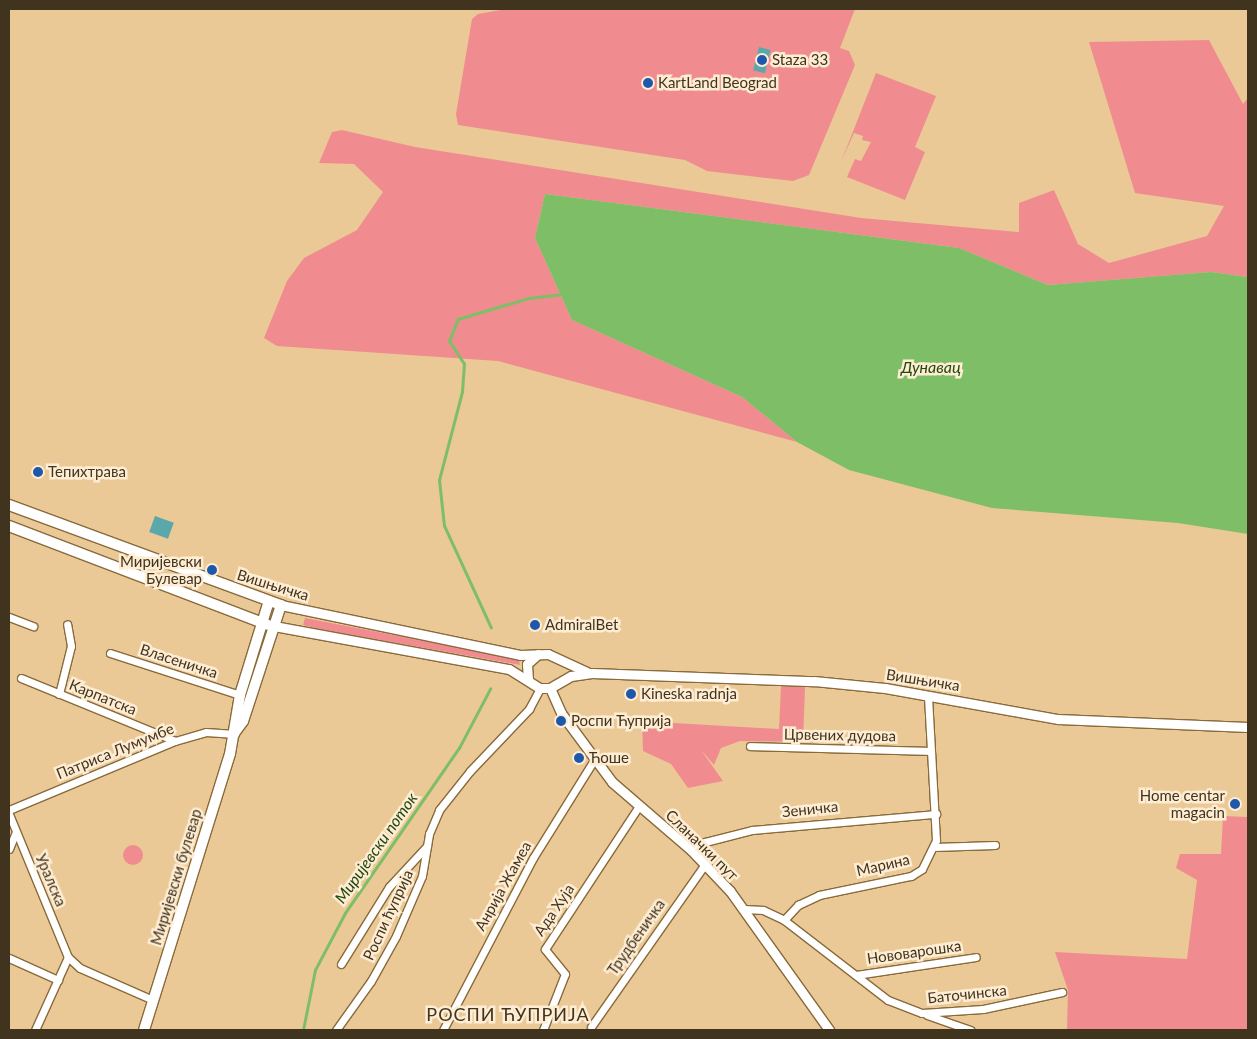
<!DOCTYPE html>
<html>
<head>
<meta charset="utf-8">
<style>
  body { margin:0 }
  #map { position:relative; width:1257px; height:1039px; overflow:hidden; background:#eac996; font-family:Lato,sans-serif }
  div>[style] { position:absolute }
  [style*='--x'] { left:calc(var(--x)*1px); top:calc(var(--y)*1px); width:calc(var(--w)*1px); rotate:calc(var(--a)*1deg) }
  .green>* { inset:0; background:#f08c90 }
  .round { border-radius:50% }
  .water>* { inset:0; background:#7dbe66 }
  .stream>* { height:2.5px; margin:-1.25px; padding:0 1.25px; transform-origin:1.25px; border-radius:1.25px; background:#7dbe66 }
  .building>* { inset:0; background:#5ba8aa; transform-origin:0 0 }
  .roads { filter:drop-shadow(1px 0 #896a3a) drop-shadow(-1px 0 #896a3a) drop-shadow(0 1px #896a3a) drop-shadow(0 -1px #896a3a) }
  .minor>* { height:7px; margin:-3.5px; padding:0 3.5px; transform-origin:3.5px; border-radius:3.5px; background:#fff }
  .tertiary>* { height:9px; margin:-4.5px; padding:0 4.5px; transform-origin:4.5px; border-radius:4.5px; background:#fff }
  .secondary>* { height:10px; margin:-5px; padding:0 5px; transform-origin:5px; border-radius:5px; background:#fff }
  .dots>* { width:14px; height:14px; translate:-50% -50%; box-sizing:border-box; border:2px solid #feecd3; border-radius:50% }
  span { translate:-50% -50%; white-space:nowrap; text-align:center; line-height:1.15; -webkit-text-stroke:5px #feecd3; paint-order:stroke }
  .poi-label { font-size:15px; color:#41341f }
  .left { translate:0 -50%; text-align:left }
  .right { translate:-100% -50%; text-align:right }
  .street-label { font-size:15px; color:#41341f }
  .water-label { font-size:16px; color:#214a0e; font-style:italic }
  .quarter-label { font-size:18px; color:#41341f; letter-spacing:1px }
  .frame { position:absolute; inset:0; border:10px solid #41341f; pointer-events:none }
</style>
</head>
<body>
<div id="map">
  <div class="green">
    <i style="clip-path:polygon(506px 9px,855px 9px,840px 48px,849px 51px,855px 65px,809px 175px,793px 181px,707px 171px,685px 160px,458px 125px,456px 114px,472px 19px,478px 14px)"></i>
    <i style="clip-path:polygon(1209px 40px,1243px 104px,1248px 98px,1248px 277px,1211px 272px,1048px 285px,959px 248px,545px 194px,535px 238px,572px 320px,742px 397px,797px 442px,498px 361px,277px 346px,264px 338px,287px 281px,304px 258px,357px 230px,383px 192px,354px 164px,319px 163px,332px 132px,342px 130px,415px 147px,861px 218px,1019px 232px,1019px 203px,1054px 190px,1078px 244px,1109px 263px,1207px 236px,1224px 206px,1135px 193px,1089px 42px)"></i>
    <i style="clip-path:polygon(876px 73px,936px 96px,915px 147px,925px 152px,905px 200px,847px 177px,855px 159px,861px 161px,871px 142px,862px 140px,863px 136px,854px 133px,841px 162px)"></i>
    <i style="clip-path:polygon(305px 618px,461px 648px,519px 660px,520px 665px,318px 629px,303px 625px)"></i>
    <i style="clip-path:polygon(781px 686px,805px 687px,803px 742px,740px 741px,721px 748px,714px 765px,701px 750px,723px 781px,688px 788px,671px 764px,643px 751px,642px 717px,656px 722px,779px 729px)"></i>
    <i style="clip-path:polygon(1223px 816px,1248px 817px,1248px 1030px,1067px 1030px,1068px 990px,1055px 952px,1187px 959px,1197px 880px,1176px 868px,1180px 854px,1221px 854px)"></i>
    <i class="round" style="left:123px;top:845px;width:20px;height:20px"></i>
  </div>
  <div class="water">
    <i style="clip-path:polygon(545px 194px,959px 248px,1048px 285px,1211px 272px,1248px 277px,1248px 534px,1178px 523px,992px 508px,849px 470px,797px 442px,742px 397px,572px 320px,535px 238px)"></i>
  </div>
  <div class="stream">
    <i style="--x:491;--y:628;--w:112;--a:-114.7"></i>
    <i style="--x:444;--y:526;--w:46;--a:-96.2"></i>
    <i style="--x:439;--y:480;--w:91;--a:-75.4"></i>
    <i style="--x:462;--y:392;--w:28;--a:-86"></i>
    <i style="--x:464;--y:364;--w:27;--a:-123"></i>
    <i style="--x:449;--y:341;--w:24;--a:-68"></i>
    <i style="--x:458;--y:319;--w:74;--a:-16.5"></i>
    <i style="--x:529;--y:298;--w:31;--a:-7"></i>
    <i style="--x:303;--y:1030;--w:61;--a:-78.7"></i>
    <i style="--x:315;--y:970;--w:64;--a:-62.2"></i>
    <i style="--x:345;--y:913;--w:201;--a:-55.4"></i>
    <i style="--x:459;--y:748;--w:67;--a:-62.3"></i>
  </div>
  <div class="building">
    <i style="left:759px;top:47px;width:12px;height:24px;rotate:14deg"></i>
    <i style="left:155px;top:516px;width:20px;height:17px;rotate:20deg"></i>
  </div>
  <div class="roads">
    <div class="minor">
      <i style="--x:9;--y:617;--w:26;--a:21"></i>
      <i style="--x:110;--y:653;--w:137;--a:17.9"></i>
      <i style="--x:21;--y:678;--w:166;--a:22.2"></i>
      <i style="--x:59;--y:694;--w:49;--a:-76"></i>
      <i style="--x:71;--y:646;--w:22;--a:-100"></i>
      <i style="--x:750;--y:746;--w:179;--a:1.6"></i>
      <i style="--x:9;--y:810;--w:180;--a:-22.6"></i>
      <i style="--x:175;--y:741;--w:32;--a:-16"></i>
      <i style="--x:206;--y:732;--w:29;--a:4"></i>
      <i style="--x:9;--y:814;--w:155;--a:67.6"></i>
      <i style="--x:68;--y:957;--w:16;--a:43"></i>
      <i style="--x:80;--y:968;--w:80;--a:23.7"></i>
      <i style="--x:934;--y:847;--w:61;--a:-1.9"></i>
      <i style="--x:9;--y:849;--w:18;--a:-68"></i>
      <i style="--x:691;--y:850;--w:16;--a:-30"></i>
      <i style="--x:705;--y:842;--w:49;--a:-14.3"></i>
      <i style="--x:752;--y:830;--w:185;--a:-5"></i>
      <i style="--x:744;--y:909;--w:19;--a:3"></i>
      <i style="--x:763;--y:910;--w:23;--a:25"></i>
      <i style="--x:784;--y:920;--w:21;--a:-47"></i>
      <i style="--x:798;--y:905;--w:23;--a:-25"></i>
      <i style="--x:819;--y:895;--w:94;--a:-11.7"></i>
      <i style="--x:911;--y:876;--w:13;--a:-32"></i>
      <i style="--x:922;--y:869;--w:32;--a:-64"></i>
      <i style="--x:936;--y:840;--w:145;--a:-93.2"></i>
      <i style="--x:784;--y:920;--w:131;--a:37.6"></i>
      <i style="--x:888;--y:1000;--w:36;--a:21"></i>
      <i style="--x:922;--y:1013;--w:61;--a:-3.8"></i>
      <i style="--x:983;--y:1009;--w:81;--a:-12.1"></i>
      <i style="--x:9;--y:958;--w:54;--a:24.2"></i>
      <i style="--x:341;--y:964;--w:91;--a:-58.1"></i>
      <i style="--x:389;--y:887;--w:56;--a:-47.2"></i>
      <i style="--x:856;--y:975;--w:121;--a:-8.5"></i>
      <i style="--x:927;--y:1015;--w:46;--a:19.2"></i>
      <i style="--x:591;--y:1027;--w:199;--a:-55"></i>
      <i style="--x:35;--y:1030;--w:80;--a:-65.7"></i>
      <i style="--x:336;--y:1030;--w:60;--a:-54.5"></i>
      <i style="--x:371;--y:981;--w:51;--a:-60.9"></i>
      <i style="--x:396;--y:936;--w:65;--a:-66.6"></i>
      <i style="--x:422;--y:876;--w:43;--a:-80.5"></i>
      <i style="--x:429;--y:834;--w:26;--a:-67"></i>
      <i style="--x:439;--y:810;--w:50;--a:-51.5"></i>
      <i style="--x:470;--y:771;--w:86;--a:-46.4"></i>
      <i style="--x:529;--y:709;--w:24;--a:-62"></i>
      <i style="--x:443;--y:1030;--w:194;--a:-62.4"></i>
      <i style="--x:533;--y:858;--w:115;--a:-58.1"></i>
      <i style="--x:543;--y:1030;--w:60;--a:-68.6"></i>
      <i style="--x:565;--y:974;--w:32;--a:-129"></i>
      <i style="--x:545;--y:949;--w:171;--a:-56.7"></i>
    </div>
    <div class="tertiary">
      <i style="--x:281;--y:605;--w:244;--a:11.8"></i>
      <i style="--x:520;--y:655;--w:28;--a:-2"></i>
      <i style="--x:548;--y:654;--w:43;--a:24.8"></i>
      <i style="--x:274;--y:626;--w:239;--a:10.4"></i>
      <i style="--x:509;--y:669;--w:36;--a:32"></i>
      <i style="--x:540;--y:688;--w:10;--a:0"></i>
      <i style="--x:550;--y:688;--w:24;--a:-30"></i>
      <i style="--x:571;--y:676;--w:21;--a:-8"></i>
      <i style="--x:592;--y:673;--w:222;--a:2.1"></i>
      <i style="--x:814;--y:681;--w:71;--a:5.6"></i>
      <i style="--x:885;--y:688;--w:176;--a:10.2"></i>
      <i style="--x:1058;--y:719;--w:190;--a:2.4"></i>
      <i style="--x:528;--y:679;--w:15;--a:-94"></i>
      <i style="--x:527;--y:664;--w:15;--a:-42"></i>
      <i style="--x:550;--y:688;--w:27;--a:66"></i>
      <i style="--x:561;--y:713;--w:86;--a:53.5"></i>
      <i style="--x:612;--y:782;--w:104;--a:40.7"></i>
      <i style="--x:691;--y:850;--w:57;--a:46.4"></i>
      <i style="--x:730;--y:891;--w:171;--a:54.5"></i>
    </div>
    <div class="secondary">
      <i style="--x:9;--y:505;--w:290;--a:20.2"></i>
      <i style="--x:281;--y:605;--w:122;--a:108.1"></i>
      <i style="--x:243;--y:721;--w:14;--a:126"></i>
      <i style="--x:9;--y:526;--w:277;--a:20.9"></i>
      <i style="--x:144;--y:1030;--w:289;--a:-72.7"></i>
      <i style="--x:230;--y:754;--w:60;--a:-80.4"></i>
      <i style="--x:240;--y:695;--w:98;--a:-72.9"></i>
    </div>
  </div>
  <div class="dots">
    <i style="left:762px;top:60px;background:#1e58aa"></i>
    <i style="left:648px;top:83px;background:#1e58aa"></i>
    <i style="left:38px;top:472px;background:#1e58aa"></i>
    <i style="left:212px;top:570px;background:#1e58aa"></i>
    <i style="left:535px;top:625px;background:#1e58aa"></i>
    <i style="left:631px;top:694px;background:#1e58aa"></i>
    <i style="left:561px;top:721px;background:#1e58aa"></i>
    <i style="left:579px;top:758px;background:#1e58aa"></i>
    <i style="left:1235px;top:804px;background:#1e58aa"></i>
  </div>
  <div class="poi-label">
    <span class="left" style="left:772px;top:60px">Staza 33</span>
    <span class="left" style="left:658px;top:83px">KartLand Beograd</span>
    <span class="left" style="left:48px;top:472px">Тепихтрава</span>
    <span class="right" style="left:202px;top:570px">Миријевски<br>Булевар</span>
    <span class="left" style="left:545px;top:625px">AdmiralBet</span>
    <span class="left" style="left:641px;top:694px">Kineska radnja</span>
    <span class="left" style="left:571px;top:721px">Роспи Ћуприја</span>
    <span class="left" style="left:589px;top:758px">Ћоше</span>
    <span class="right" style="left:1225px;top:804px">Home centar<br>magacin</span>
  </div>
  <div class="street-label">
    <span style="left:273px;top:585px;rotate:17deg">Вишњичка</span>
    <span style="left:179px;top:661px;rotate:18deg">Власеничка</span>
    <span style="left:923px;top:680px;rotate:9deg">Вишњичка</span>
    <span style="left:103px;top:697px;rotate:22deg">Карпатска</span>
    <span style="left:840px;top:735px;rotate:1deg">Црвених дудова</span>
    <span style="left:115px;top:751px;rotate:-22deg">Патриса Лумумбе</span>
    <span style="left:810px;top:809px;rotate:-6deg">Зеничка</span>
    <span style="left:702px;top:845px;rotate:44deg">Сланачки пут</span>
    <span style="left:883px;top:865px;rotate:-13deg">Марина</span>
    <span style="left:176px;top:877px;rotate:-73deg">Миријевски булевар</span>
    <span style="left:51px;top:880px;rotate:67deg">Уралска</span>
    <span style="left:503px;top:886px;rotate:-61deg">Анрија Жамеа</span>
    <span style="left:554px;top:910px;rotate:-56deg">Ада Хуја</span>
    <span style="left:388px;top:915px;rotate:-65deg">Роспи ћуприја</span>
    <span style="left:636px;top:937px;rotate:-55deg">Трудбеничка</span>
    <span style="left:914px;top:952px;rotate:-8deg">Нововарошка</span>
    <span style="left:967px;top:994px;rotate:-6deg">Баточинска</span>
  </div>
  <div class="water-label">
    <span style="left:931px;top:367px">Дунавац</span>
    <span style="left:376px;top:848px;rotate:-55deg">Миријевски поток</span>
  </div>
  <div class="quarter-label">
    <span style="left:508px;top:1014px">РОСПИ ЋУПРИЈА</span>
  </div>
  <div class="frame"></div>
</div>
</body>
</html>
